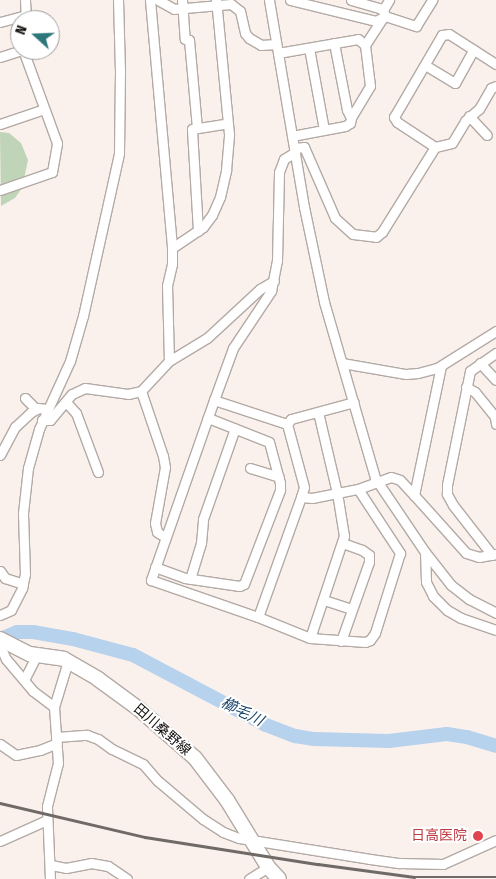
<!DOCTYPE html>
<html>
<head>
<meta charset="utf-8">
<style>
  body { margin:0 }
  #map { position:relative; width:496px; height:879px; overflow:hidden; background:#fbf1ec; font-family:"Fira Sans Condensed","Noto Sans JP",sans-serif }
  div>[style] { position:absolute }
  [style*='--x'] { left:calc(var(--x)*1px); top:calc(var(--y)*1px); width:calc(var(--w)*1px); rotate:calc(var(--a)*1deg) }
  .green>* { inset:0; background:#c0d4b8 }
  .river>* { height:14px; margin:-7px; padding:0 7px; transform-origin:7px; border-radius:7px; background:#b6d2ed }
  .roads { filter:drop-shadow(1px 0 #b3aaa5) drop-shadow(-1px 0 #b3aaa5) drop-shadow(0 1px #b3aaa5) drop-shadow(0 -1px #b3aaa5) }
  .street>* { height:9px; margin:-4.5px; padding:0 4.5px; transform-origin:4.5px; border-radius:4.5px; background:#fff }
  .primary>* { height:14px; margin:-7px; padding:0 7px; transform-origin:7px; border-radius:7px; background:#fff }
  .rail>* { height:2.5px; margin:-1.25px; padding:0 1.25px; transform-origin:1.25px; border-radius:1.25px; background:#706a67 }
  .dots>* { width:14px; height:14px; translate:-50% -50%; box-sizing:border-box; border:2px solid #fff; border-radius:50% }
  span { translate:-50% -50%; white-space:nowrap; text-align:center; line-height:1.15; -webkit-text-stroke:4px #fff; paint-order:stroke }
  .street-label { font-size:14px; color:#100d0b }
  .health-label { font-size:14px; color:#be3a42 }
  .right { translate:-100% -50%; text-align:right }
  .water-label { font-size:15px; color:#1a4469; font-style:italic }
  .north { position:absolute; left:10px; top:10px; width:50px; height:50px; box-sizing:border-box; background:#fff; border:1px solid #9f9e9d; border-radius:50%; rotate:290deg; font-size:14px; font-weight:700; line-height:20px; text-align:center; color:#100d0b }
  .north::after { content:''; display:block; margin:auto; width:18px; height:22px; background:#2d777b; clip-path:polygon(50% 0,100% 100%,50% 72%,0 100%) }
</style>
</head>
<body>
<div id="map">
  <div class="green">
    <i style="clip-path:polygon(0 132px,9px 133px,21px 143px,28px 160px,22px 188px,15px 198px,1px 206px)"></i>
  </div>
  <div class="river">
    <i style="--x:0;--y:639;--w:18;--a:-22"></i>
    <i style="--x:17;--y:632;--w:16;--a:0"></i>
    <i style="--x:33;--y:632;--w:41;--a:9.9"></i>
    <i style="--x:73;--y:639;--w:62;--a:14.9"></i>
    <i style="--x:133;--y:655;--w:150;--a:27.8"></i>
    <i style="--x:266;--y:725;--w:31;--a:21"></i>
    <i style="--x:295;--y:736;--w:18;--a:9"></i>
    <i style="--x:313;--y:739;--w:76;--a:1.5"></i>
    <i style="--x:389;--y:741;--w:58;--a:-6.9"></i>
    <i style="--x:447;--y:734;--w:20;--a:9"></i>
    <i style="--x:467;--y:737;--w:30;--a:17"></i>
  </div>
  <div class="roads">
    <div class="street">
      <i style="--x:25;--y:0;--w:20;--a:87"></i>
      <i style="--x:150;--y:0;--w:249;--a:84.9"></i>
      <i style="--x:172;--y:248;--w:16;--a:90"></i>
      <i style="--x:172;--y:264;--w:22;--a:103"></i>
      <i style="--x:167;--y:285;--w:76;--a:88.5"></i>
      <i style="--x:158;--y:0;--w:18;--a:29"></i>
      <i style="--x:174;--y:9;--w:57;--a:-5"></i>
      <i style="--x:231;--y:4;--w:11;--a:38"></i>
      <i style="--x:240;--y:11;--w:23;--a:77"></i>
      <i style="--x:245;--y:33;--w:6;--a:51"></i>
      <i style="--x:249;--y:38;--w:14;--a:30"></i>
      <i style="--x:261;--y:45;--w:15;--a:-4"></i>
      <i style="--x:182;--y:0;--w:39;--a:86"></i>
      <i style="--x:185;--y:39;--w:4;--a:14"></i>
      <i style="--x:189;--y:40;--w:88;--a:84.8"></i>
      <i style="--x:269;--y:0;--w:210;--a:80.4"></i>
      <i style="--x:304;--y:207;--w:97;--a:78.1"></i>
      <i style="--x:324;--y:302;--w:183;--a:73.8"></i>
      <i style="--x:375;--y:478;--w:89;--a:56"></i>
      <i style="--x:425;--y:552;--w:30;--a:88"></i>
      <i style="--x:426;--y:582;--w:16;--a:63"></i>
      <i style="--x:433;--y:596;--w:20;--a:45"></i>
      <i style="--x:447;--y:610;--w:16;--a:30"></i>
      <i style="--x:461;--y:618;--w:37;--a:19"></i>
      <i style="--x:290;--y:0;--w:89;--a:13.7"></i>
      <i style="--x:376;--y:21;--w:10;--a:-29"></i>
      <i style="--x:351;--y:0;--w:29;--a:16"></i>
      <i style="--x:379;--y:8;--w:4;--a:27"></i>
      <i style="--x:383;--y:10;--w:6;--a:72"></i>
      <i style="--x:385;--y:16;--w:33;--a:18"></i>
      <i style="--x:416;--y:26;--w:31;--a:-58"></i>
      <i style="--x:383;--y:10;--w:12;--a:-59"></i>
      <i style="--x:0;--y:22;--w:27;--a:-15"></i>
      <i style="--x:334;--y:43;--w:68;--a:79"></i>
      <i style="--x:347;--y:110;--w:9;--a:63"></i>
      <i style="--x:365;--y:45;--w:31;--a:-57"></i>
      <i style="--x:309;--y:48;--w:83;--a:79.6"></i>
      <i style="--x:278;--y:53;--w:81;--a:-9.9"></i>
      <i style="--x:358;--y:39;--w:9;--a:41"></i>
      <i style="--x:365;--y:45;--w:41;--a:83"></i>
      <i style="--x:370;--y:86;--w:37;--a:121"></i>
      <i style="--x:351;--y:118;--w:5;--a:101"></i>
      <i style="--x:350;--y:123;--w:6;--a:149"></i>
      <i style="--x:345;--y:126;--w:54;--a:169.3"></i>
      <i style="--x:0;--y:57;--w:22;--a:-18"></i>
      <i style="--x:425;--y:65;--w:35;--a:31"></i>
      <i style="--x:455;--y:83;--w:38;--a:-61"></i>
      <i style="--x:469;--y:116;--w:26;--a:47"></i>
      <i style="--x:0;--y:124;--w:46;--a:-18.8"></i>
      <i style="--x:435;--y:147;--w:45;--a:-146.7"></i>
      <i style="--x:397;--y:122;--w:6;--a:-121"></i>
      <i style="--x:394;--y:117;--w:95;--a:-59.7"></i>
      <i style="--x:442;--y:35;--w:7;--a:-8"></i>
      <i style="--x:449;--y:34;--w:56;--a:32.6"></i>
      <i style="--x:295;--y:148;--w:9;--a:-6"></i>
      <i style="--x:304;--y:147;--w:77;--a:66.4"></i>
      <i style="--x:335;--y:218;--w:24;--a:42"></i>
      <i style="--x:353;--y:234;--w:23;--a:7"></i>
      <i style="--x:376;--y:237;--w:8;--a:-40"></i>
      <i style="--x:382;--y:232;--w:100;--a:-58.1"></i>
      <i style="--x:435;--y:147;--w:17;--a:-13"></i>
      <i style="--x:452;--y:143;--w:26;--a:-59"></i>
      <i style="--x:465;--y:121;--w:18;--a:-41"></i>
      <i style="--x:479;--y:109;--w:24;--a:-60"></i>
      <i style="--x:491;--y:88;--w:5;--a:-22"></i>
      <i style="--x:0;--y:190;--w:55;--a:-19.1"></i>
      <i style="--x:52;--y:172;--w:29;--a:-80"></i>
      <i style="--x:57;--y:143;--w:99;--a:-110.1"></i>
      <i style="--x:198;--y:231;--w:102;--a:-93.4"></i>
      <i style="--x:192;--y:129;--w:36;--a:-9"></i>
      <i style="--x:172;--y:248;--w:37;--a:-34"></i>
      <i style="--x:203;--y:227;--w:15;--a:-53"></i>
      <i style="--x:212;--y:215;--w:20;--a:-66"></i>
      <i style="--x:220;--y:197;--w:28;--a:-77"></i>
      <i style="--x:226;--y:170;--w:36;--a:-85"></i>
      <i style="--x:229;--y:134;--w:135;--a:-95.5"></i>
      <i style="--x:342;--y:363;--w:65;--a:9.8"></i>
      <i style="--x:406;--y:374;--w:12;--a:-5"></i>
      <i style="--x:418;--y:373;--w:20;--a:-15"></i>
      <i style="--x:437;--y:368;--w:70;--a:-32.1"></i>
      <i style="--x:480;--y:363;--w:23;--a:47"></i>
      <i style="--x:441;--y:366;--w:132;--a:101.8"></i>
      <i style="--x:414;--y:495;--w:78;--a:48.1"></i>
      <i style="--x:466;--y:553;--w:14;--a:17"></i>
      <i style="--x:479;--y:557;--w:17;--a:-10"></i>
      <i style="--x:466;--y:387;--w:10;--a:29"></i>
      <i style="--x:475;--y:392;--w:32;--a:51"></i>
      <i style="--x:495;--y:417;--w:7;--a:82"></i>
      <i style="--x:141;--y:391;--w:69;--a:71.3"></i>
      <i style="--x:163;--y:456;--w:11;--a:80"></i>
      <i style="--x:165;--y:467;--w:57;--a:100.1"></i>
      <i style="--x:155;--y:523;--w:9;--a:77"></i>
      <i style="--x:157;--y:532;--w:9;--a:32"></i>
      <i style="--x:25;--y:398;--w:16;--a:45"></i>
      <i style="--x:214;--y:400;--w:191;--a:109.3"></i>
      <i style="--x:151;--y:580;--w:113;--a:19.1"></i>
      <i style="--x:66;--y:402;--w:15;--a:48"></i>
      <i style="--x:76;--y:413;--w:63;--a:69.6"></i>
      <i style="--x:42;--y:420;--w:8;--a:0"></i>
      <i style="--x:50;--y:420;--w:34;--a:-50"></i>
      <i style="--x:72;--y:394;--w:14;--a:-25"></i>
      <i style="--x:85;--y:388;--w:43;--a:7.9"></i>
      <i style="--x:128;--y:394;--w:13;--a:-13"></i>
      <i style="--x:141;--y:391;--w:41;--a:-47"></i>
      <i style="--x:169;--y:361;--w:44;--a:-31.2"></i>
      <i style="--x:207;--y:338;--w:72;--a:-42.8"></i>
      <i style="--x:260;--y:289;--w:16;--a:-30"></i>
      <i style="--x:287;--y:424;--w:77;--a:-161.8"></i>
      <i style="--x:214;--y:400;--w:55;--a:-69.9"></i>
      <i style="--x:233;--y:348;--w:69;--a:-56.3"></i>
      <i style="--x:271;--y:291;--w:31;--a:-79"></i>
      <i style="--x:277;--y:261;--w:89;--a:-88.7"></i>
      <i style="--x:279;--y:172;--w:14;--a:-69"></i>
      <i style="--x:284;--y:159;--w:13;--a:-32"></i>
      <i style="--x:0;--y:455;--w:32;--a:-62"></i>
      <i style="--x:15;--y:427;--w:22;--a:-43"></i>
      <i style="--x:31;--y:412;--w:8;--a:-30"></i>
      <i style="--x:38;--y:408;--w:9;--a:6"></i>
      <i style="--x:250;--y:468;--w:30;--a:17"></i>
      <i style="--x:358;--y:489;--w:77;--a:56.7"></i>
      <i style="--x:400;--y:553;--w:84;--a:107.4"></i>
      <i style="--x:375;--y:633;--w:9;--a:126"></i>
      <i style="--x:370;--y:640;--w:5;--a:158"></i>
      <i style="--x:365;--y:642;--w:55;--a:-175.8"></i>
      <i style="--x:310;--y:638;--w:56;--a:-158"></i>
      <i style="--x:258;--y:617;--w:127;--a:-70.3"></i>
      <i style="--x:301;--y:497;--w:11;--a:5"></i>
      <i style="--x:312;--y:498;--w:47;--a:-11.1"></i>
      <i style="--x:358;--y:489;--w:35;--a:-20"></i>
      <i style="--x:391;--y:477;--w:9;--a:18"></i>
      <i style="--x:400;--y:480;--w:21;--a:47"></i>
      <i style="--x:301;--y:497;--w:10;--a:-73"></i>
      <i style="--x:304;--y:487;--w:65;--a:-105.1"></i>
      <i style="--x:287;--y:424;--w:6;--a:-51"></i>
      <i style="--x:291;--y:419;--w:65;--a:-15.1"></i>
      <i style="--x:425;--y:552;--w:42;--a:51.8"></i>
      <i style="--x:451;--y:585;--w:23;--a:38"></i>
      <i style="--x:469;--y:599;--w:30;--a:27"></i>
      <i style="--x:492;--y:555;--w:63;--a:-128"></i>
      <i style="--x:453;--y:505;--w:13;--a:-119"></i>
      <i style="--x:447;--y:494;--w:9;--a:-90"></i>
      <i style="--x:447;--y:485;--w:116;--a:-78.6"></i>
      <i style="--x:470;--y:371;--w:32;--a:-35"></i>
      <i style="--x:155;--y:567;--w:32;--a:20"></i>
      <i style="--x:185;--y:578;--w:55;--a:8.4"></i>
      <i style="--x:239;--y:586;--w:5;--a:-22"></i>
      <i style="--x:244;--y:584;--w:101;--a:-69"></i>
      <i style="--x:280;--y:490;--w:7;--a:-90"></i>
      <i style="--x:280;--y:483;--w:42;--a:-105"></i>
      <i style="--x:269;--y:442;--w:66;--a:-158.5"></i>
      <i style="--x:0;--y:571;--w:9;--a:54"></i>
      <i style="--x:5;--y:578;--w:19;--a:18"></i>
      <i style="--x:190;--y:579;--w:38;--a:-73"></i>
      <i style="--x:201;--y:543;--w:24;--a:-85"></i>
      <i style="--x:203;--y:519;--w:96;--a:-70.6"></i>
      <i style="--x:324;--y:600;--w:29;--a:18"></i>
      <i style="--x:0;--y:615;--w:12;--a:-24"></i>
      <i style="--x:11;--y:610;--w:25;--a:-63"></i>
      <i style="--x:22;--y:588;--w:14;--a:-78"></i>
      <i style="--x:25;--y:574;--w:61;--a:-91.9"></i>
      <i style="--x:23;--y:513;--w:45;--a:-83.7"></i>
      <i style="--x:28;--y:468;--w:41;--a:-74.2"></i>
      <i style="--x:39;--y:429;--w:75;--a:-65.5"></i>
      <i style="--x:70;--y:361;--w:47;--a:-73.9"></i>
      <i style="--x:83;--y:316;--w:167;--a:-77.5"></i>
      <i style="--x:119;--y:153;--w:82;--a:-89.3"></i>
      <i style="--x:120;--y:71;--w:71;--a:-91.6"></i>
      <i style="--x:310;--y:638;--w:108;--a:-71.6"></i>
      <i style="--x:344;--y:536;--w:44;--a:-99.2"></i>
      <i style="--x:337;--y:493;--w:83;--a:-103.2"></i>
      <i style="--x:341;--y:641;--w:84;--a:-70.5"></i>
      <i style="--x:369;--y:562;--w:7;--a:-90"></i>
      <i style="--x:369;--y:555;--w:9;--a:-144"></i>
      <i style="--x:362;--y:550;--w:20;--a:-160"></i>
      <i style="--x:1;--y:648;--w:12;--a:66"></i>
      <i style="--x:6;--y:659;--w:42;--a:49.8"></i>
      <i style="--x:33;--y:691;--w:26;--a:37"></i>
      <i style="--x:24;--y:680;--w:27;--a:-63"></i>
      <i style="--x:56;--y:737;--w:31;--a:-4"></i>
      <i style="--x:87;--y:735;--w:12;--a:20"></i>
      <i style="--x:98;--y:739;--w:17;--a:36"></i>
      <i style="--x:112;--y:749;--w:34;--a:26"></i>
      <i style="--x:143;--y:764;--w:23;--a:49"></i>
      <i style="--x:158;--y:781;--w:59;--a:40.2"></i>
      <i style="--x:203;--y:819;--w:24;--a:33"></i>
      <i style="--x:223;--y:832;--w:17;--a:21"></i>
      <i style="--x:239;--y:838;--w:133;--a:9.1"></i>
      <i style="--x:370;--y:859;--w:30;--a:8"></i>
      <i style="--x:400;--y:863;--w:43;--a:1.3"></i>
      <i style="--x:443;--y:864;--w:58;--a:-24.4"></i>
      <i style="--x:0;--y:744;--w:19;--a:35"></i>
      <i style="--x:16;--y:755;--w:25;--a:-12"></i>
      <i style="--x:40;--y:750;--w:18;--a:-22"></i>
      <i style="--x:0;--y:841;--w:51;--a:-24.1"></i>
      <i style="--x:51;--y:865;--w:15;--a:11"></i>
      <i style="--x:66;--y:868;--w:25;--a:-11"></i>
      <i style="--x:91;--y:863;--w:17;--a:10"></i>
      <i style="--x:108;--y:866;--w:23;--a:34"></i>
      <i style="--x:50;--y:879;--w:73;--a:-92.4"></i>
      <i style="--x:47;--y:806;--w:44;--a:-75.7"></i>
      <i style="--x:58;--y:763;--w:56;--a:-94.1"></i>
      <i style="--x:54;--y:707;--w:48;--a:-73.1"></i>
      <i style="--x:249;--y:879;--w:22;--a:-32"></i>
    </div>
    <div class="primary">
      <i style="--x:0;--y:639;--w:34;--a:27"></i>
      <i style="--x:30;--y:654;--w:34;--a:8"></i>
      <i style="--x:64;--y:659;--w:39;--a:30"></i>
      <i style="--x:98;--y:679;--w:51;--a:36.2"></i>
      <i style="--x:139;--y:709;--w:74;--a:41.2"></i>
      <i style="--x:195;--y:758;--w:53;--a:52.7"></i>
      <i style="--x:227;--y:800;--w:79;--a:58.5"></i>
      <i style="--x:268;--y:867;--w:16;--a:47"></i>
    </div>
  </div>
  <div class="rail">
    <i style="--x:0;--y:803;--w:149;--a:13.2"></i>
    <i style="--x:145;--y:837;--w:175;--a:8.9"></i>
    <i style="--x:318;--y:864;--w:97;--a:7.7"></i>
    <i style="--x:414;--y:877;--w:82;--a:0"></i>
  </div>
  <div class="dots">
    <i style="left:478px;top:836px;background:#e0444e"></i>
  </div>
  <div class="street-label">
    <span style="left:162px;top:730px;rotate:41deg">田川桑野線</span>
  </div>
  <div class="health-label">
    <span class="right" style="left:467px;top:836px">日高医院</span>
  </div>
  <div class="water-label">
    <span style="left:242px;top:712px;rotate:27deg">櫛毛川</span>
  </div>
  <div class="north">N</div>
</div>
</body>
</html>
